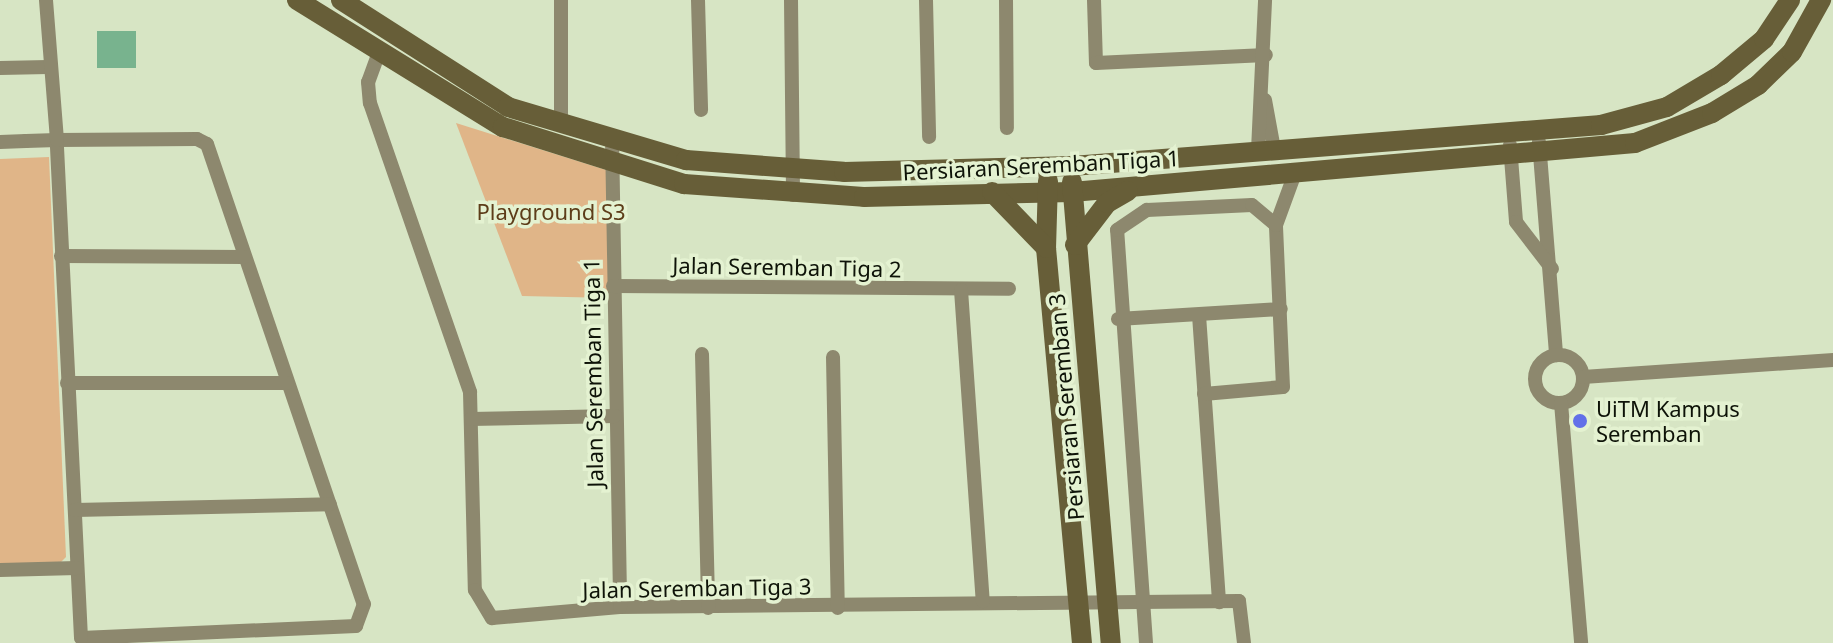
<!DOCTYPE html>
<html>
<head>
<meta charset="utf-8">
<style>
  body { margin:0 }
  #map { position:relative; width:1833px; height:643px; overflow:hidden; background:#d7e5c4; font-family:"Noto Sans",sans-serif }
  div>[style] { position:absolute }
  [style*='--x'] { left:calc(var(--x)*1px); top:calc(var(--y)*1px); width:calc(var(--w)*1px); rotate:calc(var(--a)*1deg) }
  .green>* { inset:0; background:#e0b588 }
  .building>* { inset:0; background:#78b38e; transform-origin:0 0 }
  .street>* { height:14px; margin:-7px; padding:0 7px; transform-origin:7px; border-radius:7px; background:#8d886e }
  .street>.ring { margin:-7px; padding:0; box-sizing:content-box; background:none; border:14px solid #8d886e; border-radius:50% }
  .secondary>* { height:20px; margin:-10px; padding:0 10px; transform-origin:10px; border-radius:10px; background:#675e38 }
  .dots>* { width:22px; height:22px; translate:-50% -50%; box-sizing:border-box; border:4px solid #e4f2d1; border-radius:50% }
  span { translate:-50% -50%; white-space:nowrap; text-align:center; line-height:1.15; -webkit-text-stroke:7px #e4f2d1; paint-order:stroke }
  .street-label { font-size:22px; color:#0e1308 }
  .park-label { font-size:22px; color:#5d3d19 }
  .poi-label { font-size:22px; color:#0e1308 }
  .left { translate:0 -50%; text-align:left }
</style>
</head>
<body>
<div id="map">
  <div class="green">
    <i style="clip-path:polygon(456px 123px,606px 170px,611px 298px,522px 296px)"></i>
    <i style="clip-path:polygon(49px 157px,66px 557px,57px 566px,0 566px,0 159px)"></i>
  </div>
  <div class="building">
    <i style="left:97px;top:31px;width:39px;height:37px"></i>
  </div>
  <div class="street">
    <i style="--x:561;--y:0;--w:124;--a:90"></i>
    <i style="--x:698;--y:0;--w:110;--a:88.4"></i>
    <i style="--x:791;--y:0;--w:195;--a:89.4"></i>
    <i style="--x:926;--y:0;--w:137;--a:88.7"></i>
    <i style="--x:1006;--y:0;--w:128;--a:89.6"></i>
    <i style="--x:1094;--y:0;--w:63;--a:88.2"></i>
    <i style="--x:1096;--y:63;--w:170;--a:-2.7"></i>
    <i style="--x:378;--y:55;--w:29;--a:110"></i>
    <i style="--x:368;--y:82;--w:21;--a:85"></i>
    <i style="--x:370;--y:103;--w:306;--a:70.9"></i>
    <i style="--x:470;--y:392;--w:198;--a:88.6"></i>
    <i style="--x:475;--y:590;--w:33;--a:59"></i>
    <i style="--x:492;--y:618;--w:128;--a:-4.9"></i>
    <i style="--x:620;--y:607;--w:619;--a:-0.56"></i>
    <i style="--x:1239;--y:601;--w:42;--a:83.2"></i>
    <i style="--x:0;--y:68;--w:48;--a:-1.2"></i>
    <i style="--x:1265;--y:100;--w:50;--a:79.6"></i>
    <i style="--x:612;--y:138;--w:469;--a:89"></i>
    <i style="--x:0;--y:142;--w:26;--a:-2"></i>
    <i style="--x:26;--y:141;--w:31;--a:-2"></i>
    <i style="--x:57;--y:140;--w:140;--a:-0.4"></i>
    <i style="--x:197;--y:139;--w:11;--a:27"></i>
    <i style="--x:207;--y:144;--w:486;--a:71.2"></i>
    <i style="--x:364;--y:604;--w:23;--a:110"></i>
    <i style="--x:356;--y:626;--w:275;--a:177.5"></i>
    <i style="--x:81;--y:638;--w:499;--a:-92.8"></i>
    <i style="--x:57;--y:140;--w:140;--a:-94.5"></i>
    <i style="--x:1539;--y:142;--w:214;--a:85.4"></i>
    <i style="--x:1510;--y:145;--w:77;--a:85.5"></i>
    <i style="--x:1516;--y:222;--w:59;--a:52.5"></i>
    <i style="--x:1258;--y:150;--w:150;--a:-87.3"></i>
    <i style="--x:61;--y:256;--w:183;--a:0.3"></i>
    <i style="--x:613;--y:286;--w:396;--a:0.4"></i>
    <i style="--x:961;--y:290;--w:312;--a:86"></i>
    <i style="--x:1199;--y:315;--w:288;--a:86"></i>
    <i style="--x:1118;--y:319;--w:163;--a:-3.5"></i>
    <i style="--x:702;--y:354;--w:254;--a:88.6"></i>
    <i class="ring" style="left:1535px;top:355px;width:34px;height:34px"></i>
    <i style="--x:833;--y:357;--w:251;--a:88.9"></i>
    <i style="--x:1583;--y:377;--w:251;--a:-3.9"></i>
    <i style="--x:67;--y:383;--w:220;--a:0"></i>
    <i style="--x:1204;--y:394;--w:79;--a:-5.1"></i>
    <i style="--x:1283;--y:387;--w:162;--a:-92.5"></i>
    <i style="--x:1276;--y:225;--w:55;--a:-69.9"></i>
    <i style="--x:1561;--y:403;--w:241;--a:85.2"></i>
    <i style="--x:471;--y:419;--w:144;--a:-1.2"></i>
    <i style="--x:75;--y:510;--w:255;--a:-1.3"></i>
    <i style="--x:0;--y:570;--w:77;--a:-1.5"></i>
    <i style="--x:1146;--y:643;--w:414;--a:-94"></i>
    <i style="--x:1117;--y:230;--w:36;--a:-34"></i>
    <i style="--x:1147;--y:210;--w:105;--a:-2.7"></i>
    <i style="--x:1252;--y:205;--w:31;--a:40"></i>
  </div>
  <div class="secondary">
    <i style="--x:297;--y:0;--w:242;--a:31.7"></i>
    <i style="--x:503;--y:127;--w:190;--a:17.5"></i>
    <i style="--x:684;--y:184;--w:180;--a:4.1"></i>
    <i style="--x:864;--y:197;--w:208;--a:-1.4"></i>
    <i style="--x:1072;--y:192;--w:565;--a:-4.97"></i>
    <i style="--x:1635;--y:143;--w:83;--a:-21.3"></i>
    <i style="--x:1712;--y:113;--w:54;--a:-31.3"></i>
    <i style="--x:1758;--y:85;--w:47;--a:-44.1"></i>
    <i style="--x:1792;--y:52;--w:60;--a:-60.9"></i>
    <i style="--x:341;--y:0;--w:198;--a:32.6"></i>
    <i style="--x:508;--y:107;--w:186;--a:16.6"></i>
    <i style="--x:686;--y:160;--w:158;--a:4.3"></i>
    <i style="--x:844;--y:172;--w:228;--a:-1.5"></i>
    <i style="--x:1072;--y:166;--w:531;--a:-4.43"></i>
    <i style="--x:1601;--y:125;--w:68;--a:-15.3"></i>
    <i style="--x:1667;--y:107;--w:63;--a:-30.7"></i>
    <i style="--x:1721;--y:75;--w:56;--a:-39.9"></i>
    <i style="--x:1764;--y:39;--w:47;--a:-56.3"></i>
    <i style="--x:1048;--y:181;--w:67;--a:91.7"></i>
    <i style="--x:1046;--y:248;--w:397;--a:84.8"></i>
    <i style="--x:1072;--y:182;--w:463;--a:85.2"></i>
    <i style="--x:992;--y:192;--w:78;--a:46"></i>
    <i style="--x:1075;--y:245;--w:53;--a:-52.7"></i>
    <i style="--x:1107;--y:203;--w:24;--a:-30"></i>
  </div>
  <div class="dots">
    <i style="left:1580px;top:421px;background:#6270e8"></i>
  </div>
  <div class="street-label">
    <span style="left:1041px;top:165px;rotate:-3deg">Persiaran Seremban Tiga 1</span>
    <span style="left:787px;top:267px;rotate:1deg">Jalan Seremban Tiga 2</span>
    <span style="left:593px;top:373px;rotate:-91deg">Jalan Seremban Tiga 1</span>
    <span style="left:1066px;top:407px;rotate:-95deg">Persiaran Seremban 3</span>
    <span style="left:697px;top:588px;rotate:-1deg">Jalan Seremban Tiga 3</span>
  </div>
  <div class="park-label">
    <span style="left:551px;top:212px">Playground S3</span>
  </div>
  <div class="poi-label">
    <span class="left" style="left:1596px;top:421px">UiTM Kampus<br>Seremban</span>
  </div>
</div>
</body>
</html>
